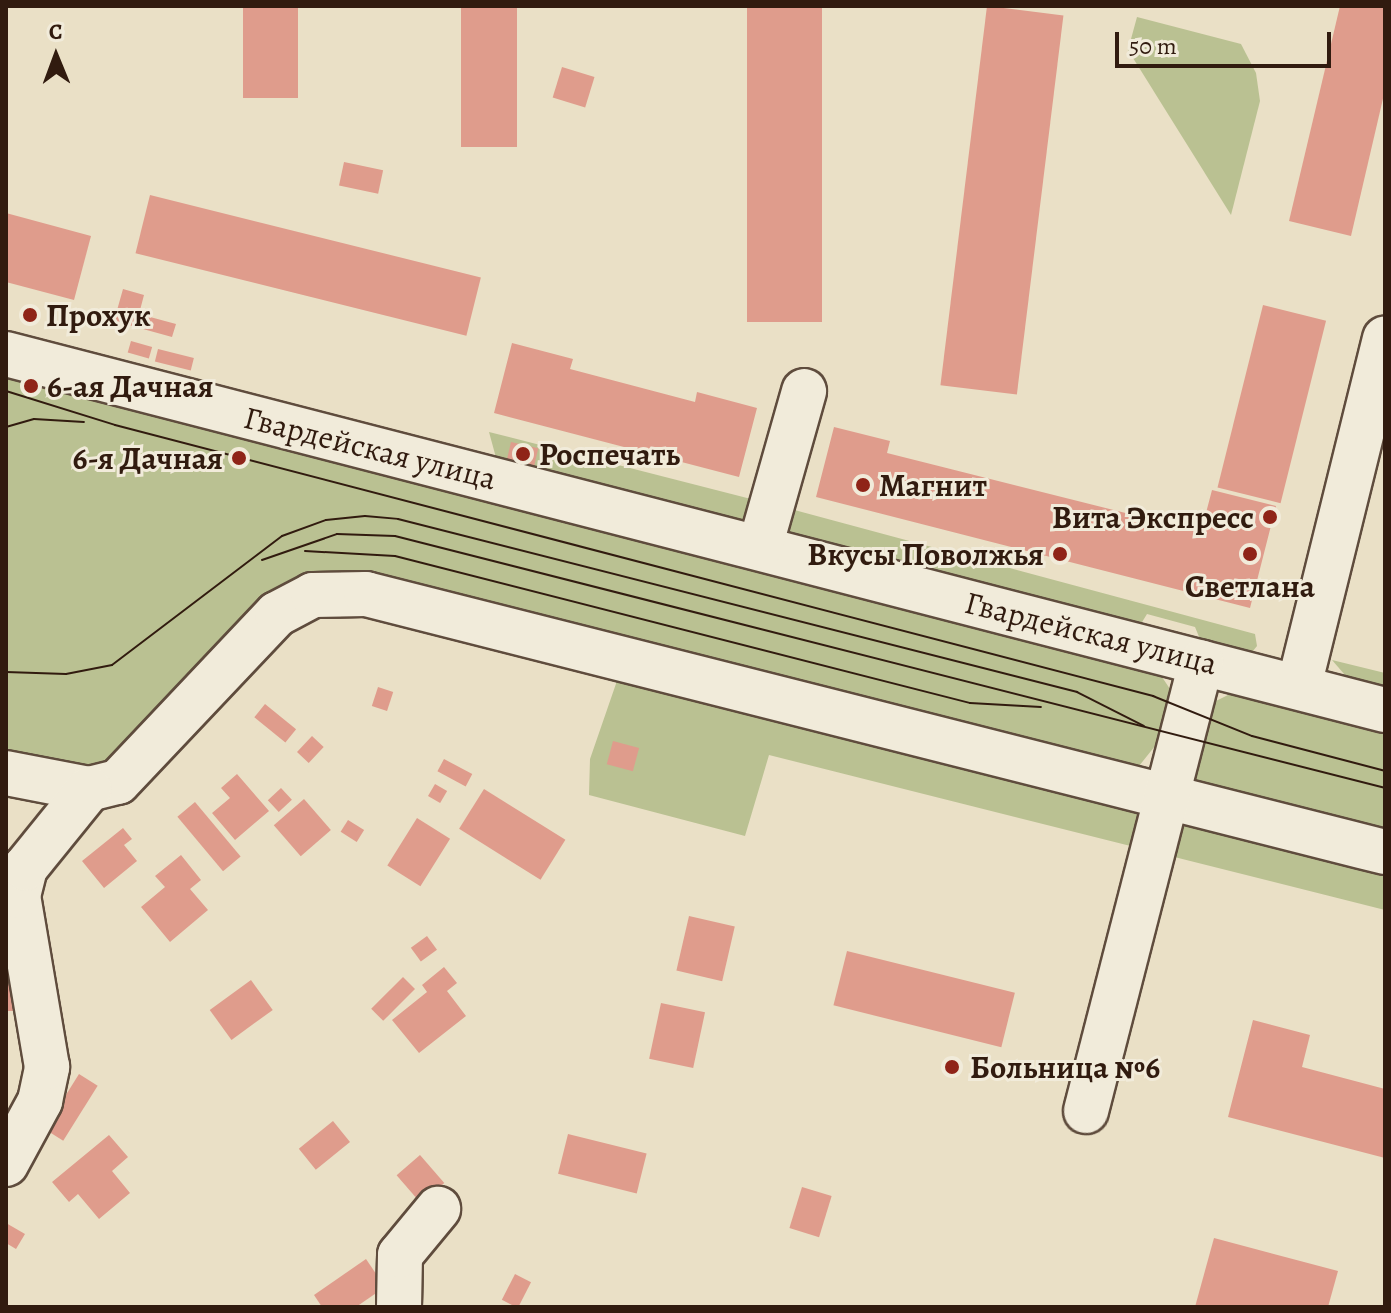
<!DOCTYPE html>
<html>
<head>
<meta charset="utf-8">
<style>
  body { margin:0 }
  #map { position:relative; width:1391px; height:1313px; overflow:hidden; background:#eae0c6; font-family:Alegreya,serif }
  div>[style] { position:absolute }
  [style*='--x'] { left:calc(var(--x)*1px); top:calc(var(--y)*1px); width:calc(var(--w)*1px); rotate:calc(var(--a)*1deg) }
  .green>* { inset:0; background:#bac192 }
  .building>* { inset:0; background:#df9c8c; transform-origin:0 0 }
  .roads { filter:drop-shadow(2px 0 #5f4c3d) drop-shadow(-2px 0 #5f4c3d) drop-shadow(0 2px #5f4c3d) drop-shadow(0 -2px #5f4c3d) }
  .minor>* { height:44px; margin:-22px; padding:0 22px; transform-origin:22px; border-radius:22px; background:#f1ebda }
  .tram>* { height:2px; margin:-1px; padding:0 1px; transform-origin:1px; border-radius:1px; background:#311b0f }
  .dots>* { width:22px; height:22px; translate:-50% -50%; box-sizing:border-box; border:4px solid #f1ebda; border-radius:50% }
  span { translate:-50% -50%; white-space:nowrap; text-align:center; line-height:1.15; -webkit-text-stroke:6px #f1ebda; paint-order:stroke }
  .poi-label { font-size:32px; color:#311b0f; font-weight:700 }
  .left { translate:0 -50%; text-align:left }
  .right { translate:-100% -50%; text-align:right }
  .street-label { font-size:32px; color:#311b0f }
  .frame { position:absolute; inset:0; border:8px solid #311b0f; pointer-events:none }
  .north { position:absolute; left:16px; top:16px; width:80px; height:80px; -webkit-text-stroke:6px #f1ebda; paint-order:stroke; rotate:359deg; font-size:22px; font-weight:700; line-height:32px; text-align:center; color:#311b0f }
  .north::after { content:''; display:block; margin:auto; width:28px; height:36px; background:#311b0f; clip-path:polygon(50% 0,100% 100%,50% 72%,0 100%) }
  .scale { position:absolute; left:1115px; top:32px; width:216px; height:36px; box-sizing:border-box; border:4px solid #311b0f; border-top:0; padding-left:10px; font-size:24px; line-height:28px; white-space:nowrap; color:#311b0f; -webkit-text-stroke:6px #f1ebda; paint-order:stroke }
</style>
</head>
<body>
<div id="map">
  <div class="green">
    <i style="clip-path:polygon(1137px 17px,1241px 44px,1256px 73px,1260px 101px,1231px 215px,1128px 50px)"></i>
    <i style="clip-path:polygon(6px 370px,1156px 668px,1172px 692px,1159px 741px,1139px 766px,1126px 770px,325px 582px,109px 766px,88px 773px,6px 760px)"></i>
    <i style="clip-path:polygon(489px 432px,751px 499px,741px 524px,498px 465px)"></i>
    <i style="clip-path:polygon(787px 508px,1255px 634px,1257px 646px,1248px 657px,1202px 644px,1195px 627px,1147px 614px,1139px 627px,783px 533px)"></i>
    <i style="clip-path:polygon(1332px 660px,1385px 673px,1385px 693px,1351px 682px)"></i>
    <i style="clip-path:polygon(619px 675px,1385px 869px,1385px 910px,769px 755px,745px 836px,589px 795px,590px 759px)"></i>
    <i style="clip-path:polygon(1232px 693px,1385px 725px,1385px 843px,1195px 788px,1185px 772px,1203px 720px,1214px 702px)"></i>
  </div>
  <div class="building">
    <i style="left:243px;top:6px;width:55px;height:92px"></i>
    <i style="left:461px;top:6px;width:56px;height:141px"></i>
    <i style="left:747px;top:6px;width:75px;height:316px"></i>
    <i style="left:987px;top:6px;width:77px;height:382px;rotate:7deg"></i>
    <i style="clip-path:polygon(1340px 6px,1385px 6px,1385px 90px,1351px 236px,1289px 221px)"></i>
    <i style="left:562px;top:67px;width:34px;height:32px;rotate:17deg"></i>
    <i style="left:344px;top:162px;width:40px;height:24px;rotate:12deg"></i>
    <i style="left:150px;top:195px;width:341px;height:60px;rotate:14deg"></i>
    <i style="clip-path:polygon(6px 213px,91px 236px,74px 300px,6px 282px)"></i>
    <i style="clip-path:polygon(123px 289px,144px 295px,139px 314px,176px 324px,172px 337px,114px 321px)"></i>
    <i style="left:1263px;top:305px;width:65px;height:188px;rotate:14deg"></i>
    <i style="left:131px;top:341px;width:22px;height:12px;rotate:16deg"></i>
    <i style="clip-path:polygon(512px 343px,573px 359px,570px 369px,695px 402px,697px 392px,757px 408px,739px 477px,494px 413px)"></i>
    <i style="left:158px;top:349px;width:37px;height:13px;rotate:14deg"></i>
    <i style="clip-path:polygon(834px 427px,890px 441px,887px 453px,1201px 532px,1212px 490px,1276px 506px,1250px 608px,816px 497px)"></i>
    <i style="left:511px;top:442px;width:28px;height:18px;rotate:13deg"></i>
    <i style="left:378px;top:687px;width:16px;height:20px;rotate:18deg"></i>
    <i style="left:265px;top:704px;width:40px;height:17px;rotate:39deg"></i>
    <i style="left:312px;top:736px;width:16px;height:22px;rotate:43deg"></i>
    <i style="left:613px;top:741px;width:27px;height:24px;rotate:15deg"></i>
    <i style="left:444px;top:759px;width:32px;height:14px;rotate:28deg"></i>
    <i style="clip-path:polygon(237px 774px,269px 811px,235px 840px,212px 813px,230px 798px,221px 788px)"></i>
    <i style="left:435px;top:784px;width:14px;height:14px;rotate:30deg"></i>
    <i style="left:281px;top:788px;width:16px;height:18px;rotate:47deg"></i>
    <i style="left:484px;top:789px;width:96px;height:47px;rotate:32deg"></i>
    <i style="left:304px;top:799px;width:41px;height:40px;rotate:49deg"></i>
    <i style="left:195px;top:802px;width:71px;height:23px;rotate:50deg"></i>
    <i style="left:417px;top:818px;width:39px;height:56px;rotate:32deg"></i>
    <i style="left:348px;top:820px;width:19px;height:14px;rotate:32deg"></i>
    <i style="clip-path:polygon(123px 828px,132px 839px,124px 845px,137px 861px,104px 888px,82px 861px)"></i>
    <i style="clip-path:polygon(181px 855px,201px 880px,190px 889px,208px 910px,170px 942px,141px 907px,165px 887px,155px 876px)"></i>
    <i style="left:689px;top:916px;width:47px;height:56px;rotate:13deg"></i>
    <i style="left:427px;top:936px;width:17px;height:20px;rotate:54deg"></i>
    <i style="left:847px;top:951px;width:173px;height:56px;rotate:14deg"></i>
    <i style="clip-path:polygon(444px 967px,457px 983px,447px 991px,466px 1016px,419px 1053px,392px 1020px,427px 992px,422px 985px)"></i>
    <i style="left:403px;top:977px;width:17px;height:45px;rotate:45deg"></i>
    <i style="left:251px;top:980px;width:37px;height:51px;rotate:54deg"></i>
    <i style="clip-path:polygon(6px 984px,17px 985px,14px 1011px,6px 1011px)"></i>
    <i style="left:661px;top:1003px;width:45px;height:57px;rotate:12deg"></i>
    <i style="clip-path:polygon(1253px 1020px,1310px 1035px,1302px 1067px,1385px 1089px,1385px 1158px,1228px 1117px)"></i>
    <i style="left:79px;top:1074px;width:22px;height:65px;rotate:32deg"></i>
    <i style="left:333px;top:1121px;width:27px;height:44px;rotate:51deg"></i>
    <i style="left:568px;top:1134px;width:81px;height:41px;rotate:14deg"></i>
    <i style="clip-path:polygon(109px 1135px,128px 1157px,112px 1171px,130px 1193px,99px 1219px,78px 1194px,69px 1202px,52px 1182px)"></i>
    <i style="left:420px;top:1155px;width:37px;height:31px;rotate:49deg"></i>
    <i style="left:802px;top:1187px;width:31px;height:43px;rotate:17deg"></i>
    <i style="clip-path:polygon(6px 1223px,25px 1234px,16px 1249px,6px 1243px)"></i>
    <i style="clip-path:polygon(1214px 1238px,1338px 1271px,1328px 1307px,1195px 1307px)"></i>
    <i style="clip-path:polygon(366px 1259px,385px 1287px,356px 1307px,322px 1307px,314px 1295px)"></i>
    <i style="left:515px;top:1274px;width:18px;height:29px;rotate:27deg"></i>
  </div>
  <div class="roads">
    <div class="minor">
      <i style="--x:6;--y:354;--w:1424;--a:14.48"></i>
      <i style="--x:760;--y:547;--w:162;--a:-74.2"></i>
      <i style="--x:1299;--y:686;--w:358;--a:-76.1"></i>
      <i style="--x:6;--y:773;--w:85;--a:10.9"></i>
      <i style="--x:89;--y:789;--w:30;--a:-14"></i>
      <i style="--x:118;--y:782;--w:231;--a:-46.6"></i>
      <i style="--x:277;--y:614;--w:41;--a:-27.8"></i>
      <i style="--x:313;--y:595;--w:53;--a:-1.1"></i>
      <i style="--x:366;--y:594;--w:1051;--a:14.21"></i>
      <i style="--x:1086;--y:1111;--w:463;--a:-75.6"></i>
      <i style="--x:6;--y:1164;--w:72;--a:-61.6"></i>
      <i style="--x:40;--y:1101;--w:35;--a:-78"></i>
      <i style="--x:47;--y:1067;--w:173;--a:-99.6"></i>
      <i style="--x:18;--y:896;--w:29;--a:-76"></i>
      <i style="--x:25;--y:868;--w:102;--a:-51"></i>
      <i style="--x:399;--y:1307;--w:52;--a:-88.9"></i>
      <i style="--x:400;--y:1255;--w:60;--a:-50.4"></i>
    </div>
  </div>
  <div class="tram">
    <i style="--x:6;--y:391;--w:114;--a:17.3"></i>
    <i style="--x:115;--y:425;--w:1073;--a:14.63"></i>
    <i style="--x:1153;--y:696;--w:107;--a:22"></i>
    <i style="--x:1252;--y:736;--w:138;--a:14.7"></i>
    <i style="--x:6;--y:427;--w:29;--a:-16"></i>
    <i style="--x:34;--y:419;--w:50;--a:3.4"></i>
    <i style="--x:305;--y:551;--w:90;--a:3.2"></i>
    <i style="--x:395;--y:556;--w:593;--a:14.34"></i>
    <i style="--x:970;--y:703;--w:71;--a:3.2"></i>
    <i style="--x:262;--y:560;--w:79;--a:-19.1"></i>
    <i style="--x:337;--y:534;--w:58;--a:2"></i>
    <i style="--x:395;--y:536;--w:1022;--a:14.28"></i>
    <i style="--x:6;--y:672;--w:60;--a:1.9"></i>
    <i style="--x:66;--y:674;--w:47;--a:-11.1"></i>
    <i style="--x:112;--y:665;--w:213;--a:-37.2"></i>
    <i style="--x:282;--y:536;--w:47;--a:-20"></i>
    <i style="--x:326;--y:520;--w:39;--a:-6"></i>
    <i style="--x:365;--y:516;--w:33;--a:5"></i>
    <i style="--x:398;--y:519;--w:701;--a:14.29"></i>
    <i style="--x:1077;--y:692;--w:75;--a:26.9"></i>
  </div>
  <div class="dots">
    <i style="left:30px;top:315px;background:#8f2418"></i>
    <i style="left:31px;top:386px;background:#8f2418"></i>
    <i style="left:523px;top:454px;background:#8f2418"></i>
    <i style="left:239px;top:458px;background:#8f2418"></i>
    <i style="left:863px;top:485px;background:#8f2418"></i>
    <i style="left:1270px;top:517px;background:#8f2418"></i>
    <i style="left:1060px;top:554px;background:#8f2418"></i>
    <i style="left:1250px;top:554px;background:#8f2418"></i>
    <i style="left:952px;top:1067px;background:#8f2418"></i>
  </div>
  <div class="poi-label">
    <span class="left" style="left:46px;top:315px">Прохук</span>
    <span class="left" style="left:47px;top:386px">6-ая Дачная</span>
    <span class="left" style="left:539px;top:454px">Роспечать</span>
    <span class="right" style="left:223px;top:458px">6-я Дачная</span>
    <span class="left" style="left:879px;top:485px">Магнит</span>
    <span class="right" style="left:1254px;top:517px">Вита Экспресс</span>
    <span class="right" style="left:1044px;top:554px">Вкусы Поволжья</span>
    <span style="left:1250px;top:586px">Светлана</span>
    <span class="left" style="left:970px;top:1067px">Больница №6</span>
  </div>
  <div class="street-label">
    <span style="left:370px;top:448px;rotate:14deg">Гвардейская улица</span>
    <span style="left:1091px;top:633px;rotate:14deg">Гвардейская улица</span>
  </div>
  <div class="frame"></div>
  <div class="north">С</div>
  <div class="scale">50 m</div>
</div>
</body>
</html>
